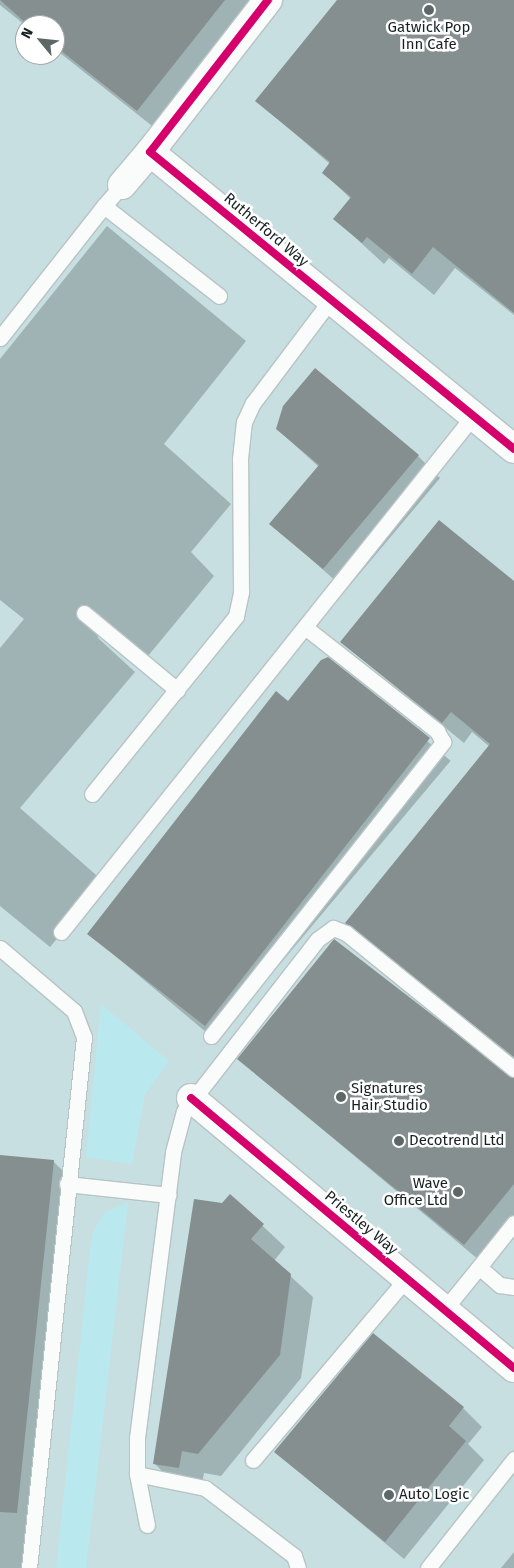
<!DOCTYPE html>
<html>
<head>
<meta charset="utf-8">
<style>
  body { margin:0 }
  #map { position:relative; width:514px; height:1568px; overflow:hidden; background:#dceaeb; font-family:"Fira Sans",sans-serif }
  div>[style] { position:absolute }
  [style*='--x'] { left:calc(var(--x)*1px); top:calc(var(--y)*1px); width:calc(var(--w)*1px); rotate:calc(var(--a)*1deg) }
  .built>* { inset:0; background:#c7dfe1 }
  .green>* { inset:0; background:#b9e9ee }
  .shadow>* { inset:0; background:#0003; transform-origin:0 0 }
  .building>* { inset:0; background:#858f90 }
  .roads { filter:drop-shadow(1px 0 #b8c3c4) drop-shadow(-1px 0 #b8c3c4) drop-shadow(0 1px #b8c3c4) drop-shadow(0 -1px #b8c3c4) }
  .lane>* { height:15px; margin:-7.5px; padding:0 7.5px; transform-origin:7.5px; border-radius:7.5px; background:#fafcfc }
  .street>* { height:28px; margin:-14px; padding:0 14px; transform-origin:14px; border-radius:14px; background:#fafcfc }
  .cycleway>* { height:8px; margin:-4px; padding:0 4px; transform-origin:4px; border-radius:4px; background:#d6006c }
  .dots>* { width:14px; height:14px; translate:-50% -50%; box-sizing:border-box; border:2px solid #fff; border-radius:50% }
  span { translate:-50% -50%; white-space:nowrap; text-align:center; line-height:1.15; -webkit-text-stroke:5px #fff; paint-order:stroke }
  .poi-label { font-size:15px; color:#182122 }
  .left { translate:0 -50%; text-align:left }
  .right { translate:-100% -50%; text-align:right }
  .street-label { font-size:15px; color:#182122 }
  .north { position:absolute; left:15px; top:15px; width:50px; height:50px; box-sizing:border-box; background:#fff; border:1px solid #a3a6a7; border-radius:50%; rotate:298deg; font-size:14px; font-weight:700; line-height:20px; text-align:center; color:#182122 }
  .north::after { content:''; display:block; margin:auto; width:18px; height:22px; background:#5d6768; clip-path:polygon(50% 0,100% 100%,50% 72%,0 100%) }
</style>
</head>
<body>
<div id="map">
  <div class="built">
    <i style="clip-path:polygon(evenodd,0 0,514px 0,514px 1568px,0 1568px,0 0,25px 25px,55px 25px,55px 55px,25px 55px,25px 25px)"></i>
  </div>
  <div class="green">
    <i style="clip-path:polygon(101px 1004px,169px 1061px,145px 1094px,132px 1164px,86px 1157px)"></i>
    <i style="clip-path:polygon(128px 1203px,86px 1568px,56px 1568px,92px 1233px,105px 1212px)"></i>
  </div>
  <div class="shadow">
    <i style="clip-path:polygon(0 0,258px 0,156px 129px,55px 49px,55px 25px,25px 25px,0 5px)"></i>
    <i style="clip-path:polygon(339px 0,496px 0,514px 28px,514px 315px,455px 268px,434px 295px,389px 258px,384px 264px,335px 219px,351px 199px,324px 173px,330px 164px,257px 101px)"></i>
    <i style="clip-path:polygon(107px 226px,246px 341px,164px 444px,231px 504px,191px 552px,214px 576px,148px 656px,112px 626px,97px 628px,98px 638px,135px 672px,20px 808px,104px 882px,50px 947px,0 906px,0 648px,24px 619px,0 600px,0 359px)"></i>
    <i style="clip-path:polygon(277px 429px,418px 456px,440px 478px,346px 590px,271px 524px,319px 467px)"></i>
    <i style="clip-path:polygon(514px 583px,514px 1060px,368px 944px,490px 747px,472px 732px,464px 743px,341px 642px)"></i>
    <i style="left:328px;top:658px;width:160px;height:365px;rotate:40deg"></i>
    <i style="clip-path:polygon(238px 1059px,514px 1077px,514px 1231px,485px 1265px)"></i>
    <i style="clip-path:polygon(0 1156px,53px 1161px,75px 1183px,35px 1568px,0 1568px)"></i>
    <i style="clip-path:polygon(230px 1195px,285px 1247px,274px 1261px,313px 1297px,301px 1378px,221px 1476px,204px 1473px,201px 1489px,176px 1485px,154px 1463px,222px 1204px)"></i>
    <i style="clip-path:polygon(463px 1408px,482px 1427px,468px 1444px,484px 1460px,404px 1559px,276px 1452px)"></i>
    <i style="clip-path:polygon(514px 1552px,514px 1568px,501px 1568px)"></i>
  </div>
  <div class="building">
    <i style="clip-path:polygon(0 0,225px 0,137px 111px,55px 46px,55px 25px,28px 25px)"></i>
    <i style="clip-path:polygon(337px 0,514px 0,514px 313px,433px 247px,412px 274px,367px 237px,362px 243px,333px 219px,351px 197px,322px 173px,330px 162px,255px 101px)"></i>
    <i style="clip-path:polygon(315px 368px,419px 455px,323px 569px,269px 524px,319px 465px,276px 429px,283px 406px)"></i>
    <i style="clip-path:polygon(439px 520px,514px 581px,514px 1057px,345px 923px,490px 744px,451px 712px,442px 723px,340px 642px)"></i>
    <i style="clip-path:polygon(328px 657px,430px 738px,205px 1026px,87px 934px,276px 691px,288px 701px,321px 660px)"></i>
    <i style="clip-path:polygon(334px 939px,514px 1078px,514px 1184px,464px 1245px,237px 1059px)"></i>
    <i style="clip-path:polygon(0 1155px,54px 1160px,17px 1513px,0 1512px)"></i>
    <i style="clip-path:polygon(230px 1194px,264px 1224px,251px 1239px,291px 1274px,280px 1355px,198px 1454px,182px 1451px,179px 1468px,153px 1464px,194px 1199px,222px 1203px)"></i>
    <i style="clip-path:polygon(373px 1333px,464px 1407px,449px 1426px,466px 1441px,385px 1542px,274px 1452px)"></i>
  </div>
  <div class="roads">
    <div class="lane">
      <i style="--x:122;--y:185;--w:28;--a:131"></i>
      <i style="--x:104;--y:206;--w:146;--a:38"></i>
      <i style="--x:0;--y:338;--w:168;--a:-51.8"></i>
      <i style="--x:84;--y:613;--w:121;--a:39.6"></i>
      <i style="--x:92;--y:794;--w:229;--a:-51"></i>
      <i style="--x:236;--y:616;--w:25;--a:-78"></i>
      <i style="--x:241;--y:592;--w:133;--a:-90.4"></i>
      <i style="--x:240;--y:459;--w:37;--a:-84"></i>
      <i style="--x:244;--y:422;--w:21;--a:-65"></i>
      <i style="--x:253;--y:403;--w:128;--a:-53"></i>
      <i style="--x:61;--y:932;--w:660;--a:-51.39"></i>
      <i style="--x:0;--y:948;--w:97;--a:40.4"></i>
      <i style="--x:74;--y:1011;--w:28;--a:69"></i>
      <i style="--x:84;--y:1037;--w:534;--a:95.91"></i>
      <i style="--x:211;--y:1036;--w:375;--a:-51.7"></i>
      <i style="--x:443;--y:742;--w:13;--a:-119"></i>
      <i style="--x:437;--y:731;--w:168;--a:-141.8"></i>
      <i style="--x:67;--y:1184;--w:102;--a:6.2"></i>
      <i style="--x:479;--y:1267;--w:56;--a:-51.5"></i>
      <i style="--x:444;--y:1310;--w:55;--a:-50.9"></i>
      <i style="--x:479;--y:1267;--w:28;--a:41"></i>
      <i style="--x:500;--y:1285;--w:14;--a:8"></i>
      <i style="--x:253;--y:1460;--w:237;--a:-49.8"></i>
      <i style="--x:137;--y:1474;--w:52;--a:78.9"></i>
      <i style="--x:298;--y:1568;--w:13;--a:-108"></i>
      <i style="--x:294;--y:1556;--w:112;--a:-142.6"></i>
      <i style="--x:205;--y:1488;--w:69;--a:-168.4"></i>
      <i style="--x:137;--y:1474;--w:36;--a:-90"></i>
      <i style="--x:137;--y:1438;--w:288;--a:-82.8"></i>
      <i style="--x:173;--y:1152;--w:42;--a:-75"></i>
      <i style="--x:184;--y:1111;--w:218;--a:-52.1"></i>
      <i style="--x:318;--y:939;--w:19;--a:-36"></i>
      <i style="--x:333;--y:928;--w:14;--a:21"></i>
      <i style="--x:346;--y:933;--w:216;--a:39"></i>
      <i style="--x:428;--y:1568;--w:139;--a:-51.7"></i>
    </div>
    <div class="street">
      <i style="--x:268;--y:0;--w:192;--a:127.8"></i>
      <i style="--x:150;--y:152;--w:470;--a:39.2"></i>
      <i style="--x:122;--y:185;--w:43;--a:-49.7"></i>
      <i style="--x:191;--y:1098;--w:421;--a:39.9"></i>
    </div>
  </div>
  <div class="cycleway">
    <i style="--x:268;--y:0;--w:192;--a:127.8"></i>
    <i style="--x:150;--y:152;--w:470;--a:39.2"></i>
    <i style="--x:191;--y:1098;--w:421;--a:39.9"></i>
  </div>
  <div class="dots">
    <i style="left:429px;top:10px;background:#5d6768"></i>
    <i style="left:341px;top:1097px;background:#5d6768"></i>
    <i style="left:399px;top:1141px;background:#5d6768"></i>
    <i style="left:458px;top:1192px;background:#5d6768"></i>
    <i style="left:389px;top:1495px;background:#5d6768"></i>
  </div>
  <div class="poi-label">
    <span style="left:429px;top:36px">Gatwick Pop<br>Inn Cafe</span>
    <span class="left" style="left:351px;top:1097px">Signatures<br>Hair Studio</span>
    <span class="left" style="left:409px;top:1141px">Decotrend Ltd</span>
    <span class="right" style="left:448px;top:1192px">Wave<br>Office Ltd</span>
    <span class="left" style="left:399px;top:1495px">Auto Logic</span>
  </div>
  <div class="street-label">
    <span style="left:266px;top:230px;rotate:40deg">Rutherford Way</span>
    <span style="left:361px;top:1223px;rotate:40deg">Priestley Way</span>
  </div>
  <div class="north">N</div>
</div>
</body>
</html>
